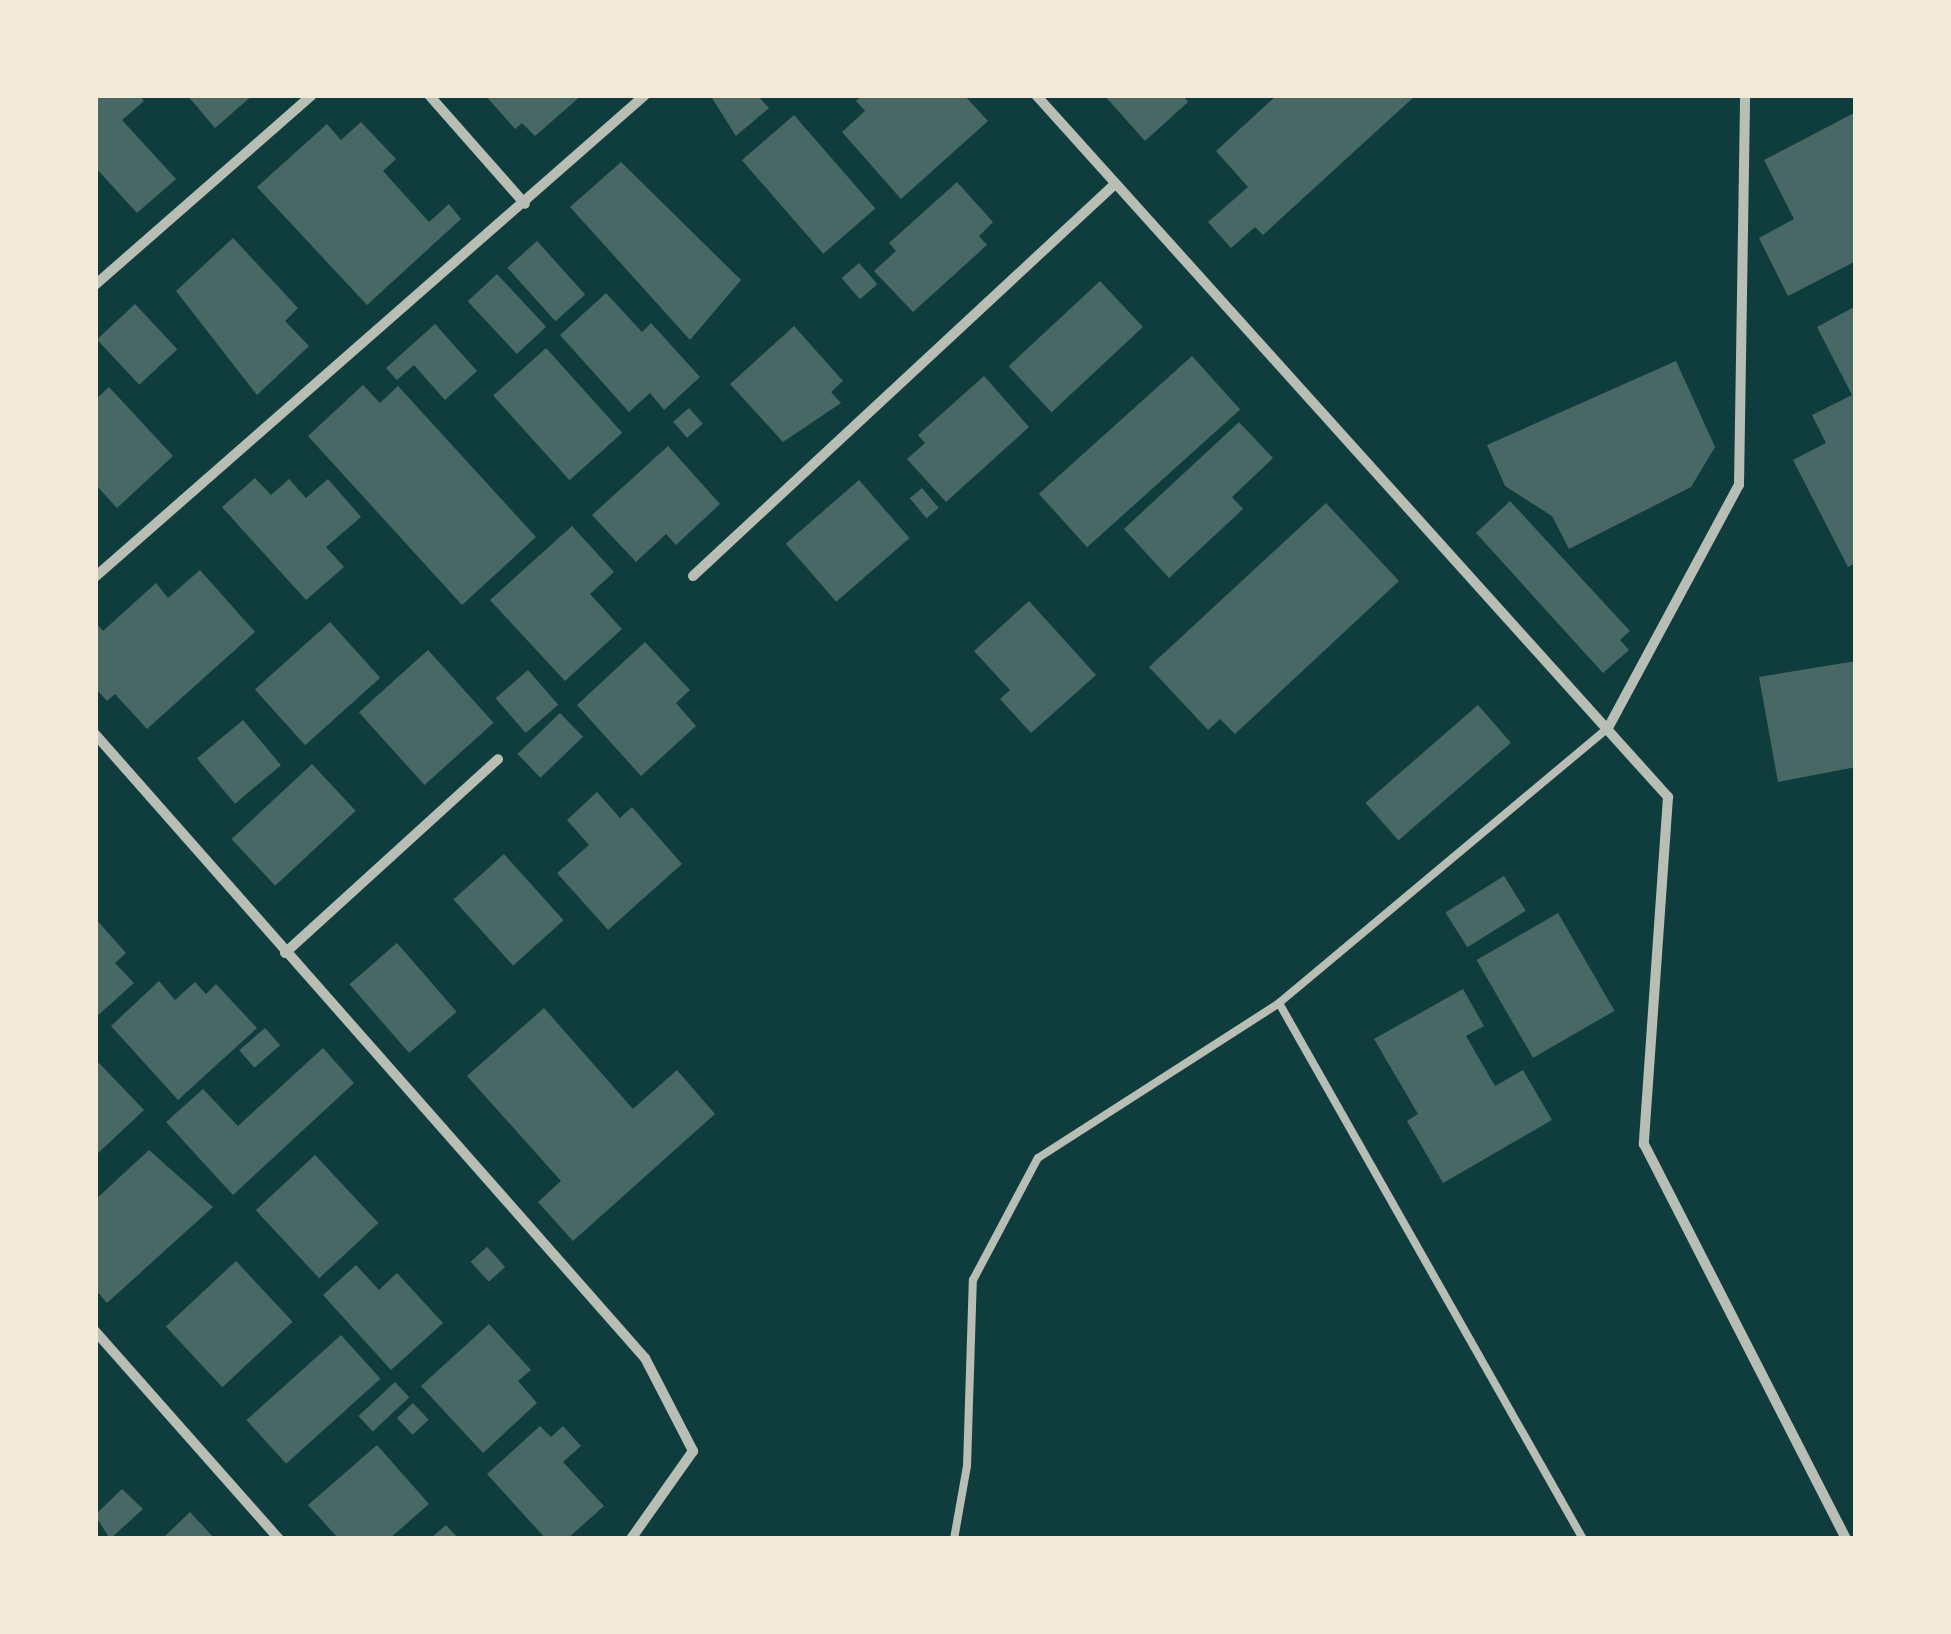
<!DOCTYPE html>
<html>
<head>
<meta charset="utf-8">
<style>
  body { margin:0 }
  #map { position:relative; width:1951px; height:1634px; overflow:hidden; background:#0f3d3e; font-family:"Golos Text",sans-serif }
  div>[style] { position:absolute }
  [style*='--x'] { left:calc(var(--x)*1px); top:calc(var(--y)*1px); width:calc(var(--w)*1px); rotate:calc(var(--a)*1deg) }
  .building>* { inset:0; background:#486865; transform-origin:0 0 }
  .service>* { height:8px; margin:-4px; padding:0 4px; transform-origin:4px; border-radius:4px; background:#b8beb3 }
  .minor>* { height:10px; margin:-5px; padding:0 5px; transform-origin:5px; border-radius:5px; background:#b8beb3 }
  span { translate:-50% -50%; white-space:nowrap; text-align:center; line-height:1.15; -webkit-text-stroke:10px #f1e9da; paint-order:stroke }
  .frame { position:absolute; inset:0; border:98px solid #f1e9da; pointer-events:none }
</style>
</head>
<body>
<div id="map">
  <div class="building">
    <i style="clip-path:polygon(95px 95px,139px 95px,144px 101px,122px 120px,176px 179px,137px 213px,95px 167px)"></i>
    <i style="clip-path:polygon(187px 95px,253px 95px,215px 128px)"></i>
    <i style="clip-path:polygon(485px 95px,582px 95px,535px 136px,522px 123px,515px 129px)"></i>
    <i style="clip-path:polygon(710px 95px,757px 95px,769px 108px,736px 136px)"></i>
    <i style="clip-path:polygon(863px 95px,964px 95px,988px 121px,901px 199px,842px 132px,865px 111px,856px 101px)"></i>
    <i style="clip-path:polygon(1104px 95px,1182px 95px,1188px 102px,1145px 141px)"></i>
    <i style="clip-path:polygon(1277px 95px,1416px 95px,1263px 235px,1255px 227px,1231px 248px,1208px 222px,1248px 187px,1216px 151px)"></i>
    <i style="clip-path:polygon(1856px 112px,1856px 261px,1788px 296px,1759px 238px,1794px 219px,1764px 160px)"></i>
    <i style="left:794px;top:115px;width:124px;height:69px;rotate:49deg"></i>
    <i style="clip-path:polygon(361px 122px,396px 159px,383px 171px,429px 222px,449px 204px,461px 219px,367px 305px,257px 187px,327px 124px,341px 140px)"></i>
    <i style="clip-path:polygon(621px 162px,741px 280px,690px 340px,570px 207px)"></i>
    <i style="clip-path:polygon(957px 182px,993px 222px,979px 236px,987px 245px,913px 312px,874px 271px,896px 251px,889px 243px)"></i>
    <i style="clip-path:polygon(233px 238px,298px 308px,285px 321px,309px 346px,257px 395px,176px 291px)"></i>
    <i style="left:537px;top:241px;width:72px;height:40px;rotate:48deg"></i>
    <i style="left:859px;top:263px;width:28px;height:23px;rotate:49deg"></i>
    <i style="left:497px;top:274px;width:72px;height:40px;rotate:47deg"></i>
    <i style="left:1100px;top:281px;width:63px;height:125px;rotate:47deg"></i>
    <i style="clip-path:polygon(606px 293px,642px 332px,651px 323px,700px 377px,664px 410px,650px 393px,629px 412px,560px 335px)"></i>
    <i style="left:135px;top:304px;width:62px;height:52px;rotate:47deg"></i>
    <i style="clip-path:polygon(1856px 306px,1856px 563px,1848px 567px,1793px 460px,1826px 443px,1812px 415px,1852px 395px,1817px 327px)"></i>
    <i style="clip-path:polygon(435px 324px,477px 371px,445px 400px,414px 365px,397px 380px,386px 368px)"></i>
    <i style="clip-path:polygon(794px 326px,843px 381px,831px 392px,841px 403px,783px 442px,730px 384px)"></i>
    <i style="left:546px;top:348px;width:114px;height:71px;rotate:48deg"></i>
    <i style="left:1192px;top:356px;width:72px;height:206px;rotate:48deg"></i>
    <i style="clip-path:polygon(1676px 361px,1715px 447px,1691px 487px,1569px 549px,1552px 516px,1505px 486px,1487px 445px)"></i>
    <i style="clip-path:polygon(984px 376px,1029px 427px,946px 502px,907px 459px,925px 443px,918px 435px)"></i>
    <i style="clip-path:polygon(363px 385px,380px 403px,398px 386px,536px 537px,462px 605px,308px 436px)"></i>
    <i style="clip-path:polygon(109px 387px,173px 456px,117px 508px,95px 484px,95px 400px)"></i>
    <i style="left:689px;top:408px;width:21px;height:21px;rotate:49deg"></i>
    <i style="clip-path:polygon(1239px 422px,1273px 458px,1232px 497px,1243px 509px,1169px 578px,1124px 529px)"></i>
    <i style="clip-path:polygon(668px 446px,720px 504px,676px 545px,666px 534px,636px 562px,592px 515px)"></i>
    <i style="clip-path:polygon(255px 478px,271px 495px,289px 479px,306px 498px,328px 479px,361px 517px,326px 547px,344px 567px,306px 600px,222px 507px)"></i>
    <i style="left:859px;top:480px;width:77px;height:97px;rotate:49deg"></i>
    <i style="left:922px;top:488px;width:26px;height:16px;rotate:50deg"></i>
    <i style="clip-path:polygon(1510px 501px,1630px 631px,1620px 640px,1629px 650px,1603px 673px,1476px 533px)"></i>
    <i style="clip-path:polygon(1326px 503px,1399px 581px,1235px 734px,1220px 719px,1208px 730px,1149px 667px)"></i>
    <i style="clip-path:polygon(572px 526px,614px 572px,590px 594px,622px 629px,565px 681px,490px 600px)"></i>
    <i style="clip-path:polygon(200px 570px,255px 632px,147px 729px,115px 694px,107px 701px,95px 688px,95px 622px,103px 631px,156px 583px,168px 598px)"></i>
    <i style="clip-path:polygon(1029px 601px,1096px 675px,1031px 733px,1000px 699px,1010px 690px,974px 651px)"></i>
    <i style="left:330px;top:622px;width:75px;height:101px;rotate:48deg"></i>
    <i style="clip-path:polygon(645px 642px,690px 690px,676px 703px,696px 726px,641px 776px,577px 705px)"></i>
    <i style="left:428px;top:650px;width:98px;height:93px;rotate:48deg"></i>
    <i style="clip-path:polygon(1856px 661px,1856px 767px,1778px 782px,1759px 677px)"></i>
    <i style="left:528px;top:670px;width:46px;height:43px;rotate:49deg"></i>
    <i style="left:1478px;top:705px;width:50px;height:149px;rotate:49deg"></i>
    <i style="left:560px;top:713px;width:33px;height:59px;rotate:46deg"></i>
    <i style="left:243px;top:720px;width:59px;height:60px;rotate:50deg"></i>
    <i style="left:312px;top:764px;width:64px;height:110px;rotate:47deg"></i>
    <i style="clip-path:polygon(597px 792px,620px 818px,632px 807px,682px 864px,608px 930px,557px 873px,589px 845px,567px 820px)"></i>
    <i style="left:504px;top:854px;width:89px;height:68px;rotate:48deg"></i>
    <i style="left:1504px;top:876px;width:41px;height:69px;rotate:58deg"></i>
    <i style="left:1558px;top:913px;width:113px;height:94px;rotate:60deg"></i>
    <i style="clip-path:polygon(95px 918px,126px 953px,115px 963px,134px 983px,95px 1018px)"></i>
    <i style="left:397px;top:943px;width:91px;height:63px;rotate:49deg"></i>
    <i style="clip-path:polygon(159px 981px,175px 1000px,195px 982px,206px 994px,216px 984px,257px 1028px,178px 1100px,111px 1026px)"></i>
    <i style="clip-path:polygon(1463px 989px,1484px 1026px,1466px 1036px,1495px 1086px,1523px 1070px,1552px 1120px,1443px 1183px,1407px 1121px,1418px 1114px,1374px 1039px)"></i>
    <i style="clip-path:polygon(544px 1008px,633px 1109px,677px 1070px,715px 1114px,573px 1241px,538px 1202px,561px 1181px,467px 1076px)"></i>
    <i style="left:265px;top:1028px;width:23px;height:34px;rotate:49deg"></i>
    <i style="clip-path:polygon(323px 1048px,354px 1083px,233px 1195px,166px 1122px,203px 1089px,238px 1126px)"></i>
    <i style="clip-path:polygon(99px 1063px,144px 1110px,95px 1156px,95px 1066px)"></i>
    <i style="clip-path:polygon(149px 1150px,213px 1207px,107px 1303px,95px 1289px,95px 1200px)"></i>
    <i style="left:315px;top:1155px;width:93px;height:81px;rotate:47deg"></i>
    <i style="left:487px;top:1247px;width:27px;height:22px;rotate:48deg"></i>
    <i style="left:236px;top:1261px;width:83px;height:96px;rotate:47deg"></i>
    <i style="clip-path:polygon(356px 1265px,379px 1290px,397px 1273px,443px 1323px,391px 1370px,323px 1295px)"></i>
    <i style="clip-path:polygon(489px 1324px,531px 1370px,518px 1381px,537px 1403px,483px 1453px,421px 1386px)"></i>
    <i style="left:341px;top:1335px;width:59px;height:127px;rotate:48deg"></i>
    <i style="left:395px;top:1382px;width:21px;height:50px;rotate:47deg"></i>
    <i style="left:413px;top:1403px;width:23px;height:22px;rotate:47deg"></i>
    <i style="clip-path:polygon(540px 1426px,551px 1437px,563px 1426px,581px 1446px,563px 1462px,604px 1506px,567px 1539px,546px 1539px,487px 1474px)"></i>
    <i style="clip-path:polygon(377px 1445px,429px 1504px,389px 1539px,339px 1539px,308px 1505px)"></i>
    <i style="clip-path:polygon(122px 1489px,143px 1509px,110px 1539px,95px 1515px)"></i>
    <i style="clip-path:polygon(190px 1512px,215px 1539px,162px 1539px)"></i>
    <i style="clip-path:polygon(446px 1525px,459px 1539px,430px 1539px)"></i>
  </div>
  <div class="service">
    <i style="--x:1279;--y:1003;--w:616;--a:60.44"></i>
    <i style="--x:954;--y:1539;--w:74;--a:-79.9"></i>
    <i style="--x:967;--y:1466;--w:186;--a:-88.2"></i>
    <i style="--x:973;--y:1280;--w:138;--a:-62"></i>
    <i style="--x:1038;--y:1158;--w:287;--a:-32.7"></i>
    <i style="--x:1279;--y:1003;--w:429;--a:-39.9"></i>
  </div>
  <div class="minor">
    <i style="--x:429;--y:95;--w:145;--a:48.6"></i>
    <i style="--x:1036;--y:95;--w:945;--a:48"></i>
    <i style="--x:1668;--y:797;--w:348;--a:94"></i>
    <i style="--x:1644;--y:1144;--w:444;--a:62.9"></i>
    <i style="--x:95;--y:285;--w:288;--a:-41.2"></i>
    <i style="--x:693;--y:576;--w:576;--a:-42.89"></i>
    <i style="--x:95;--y:577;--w:731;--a:-41.23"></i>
    <i style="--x:1608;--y:728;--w:276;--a:-61.7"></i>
    <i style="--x:1739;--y:485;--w:390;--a:-89.1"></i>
    <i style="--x:95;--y:734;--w:832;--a:48.61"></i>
    <i style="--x:645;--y:1358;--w:105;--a:62.7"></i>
    <i style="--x:693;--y:1451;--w:108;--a:125.2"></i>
    <i style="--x:285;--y:953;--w:288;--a:-42.3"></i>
    <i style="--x:95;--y:1331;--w:278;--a:48.5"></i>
  </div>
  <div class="frame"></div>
</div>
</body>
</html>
